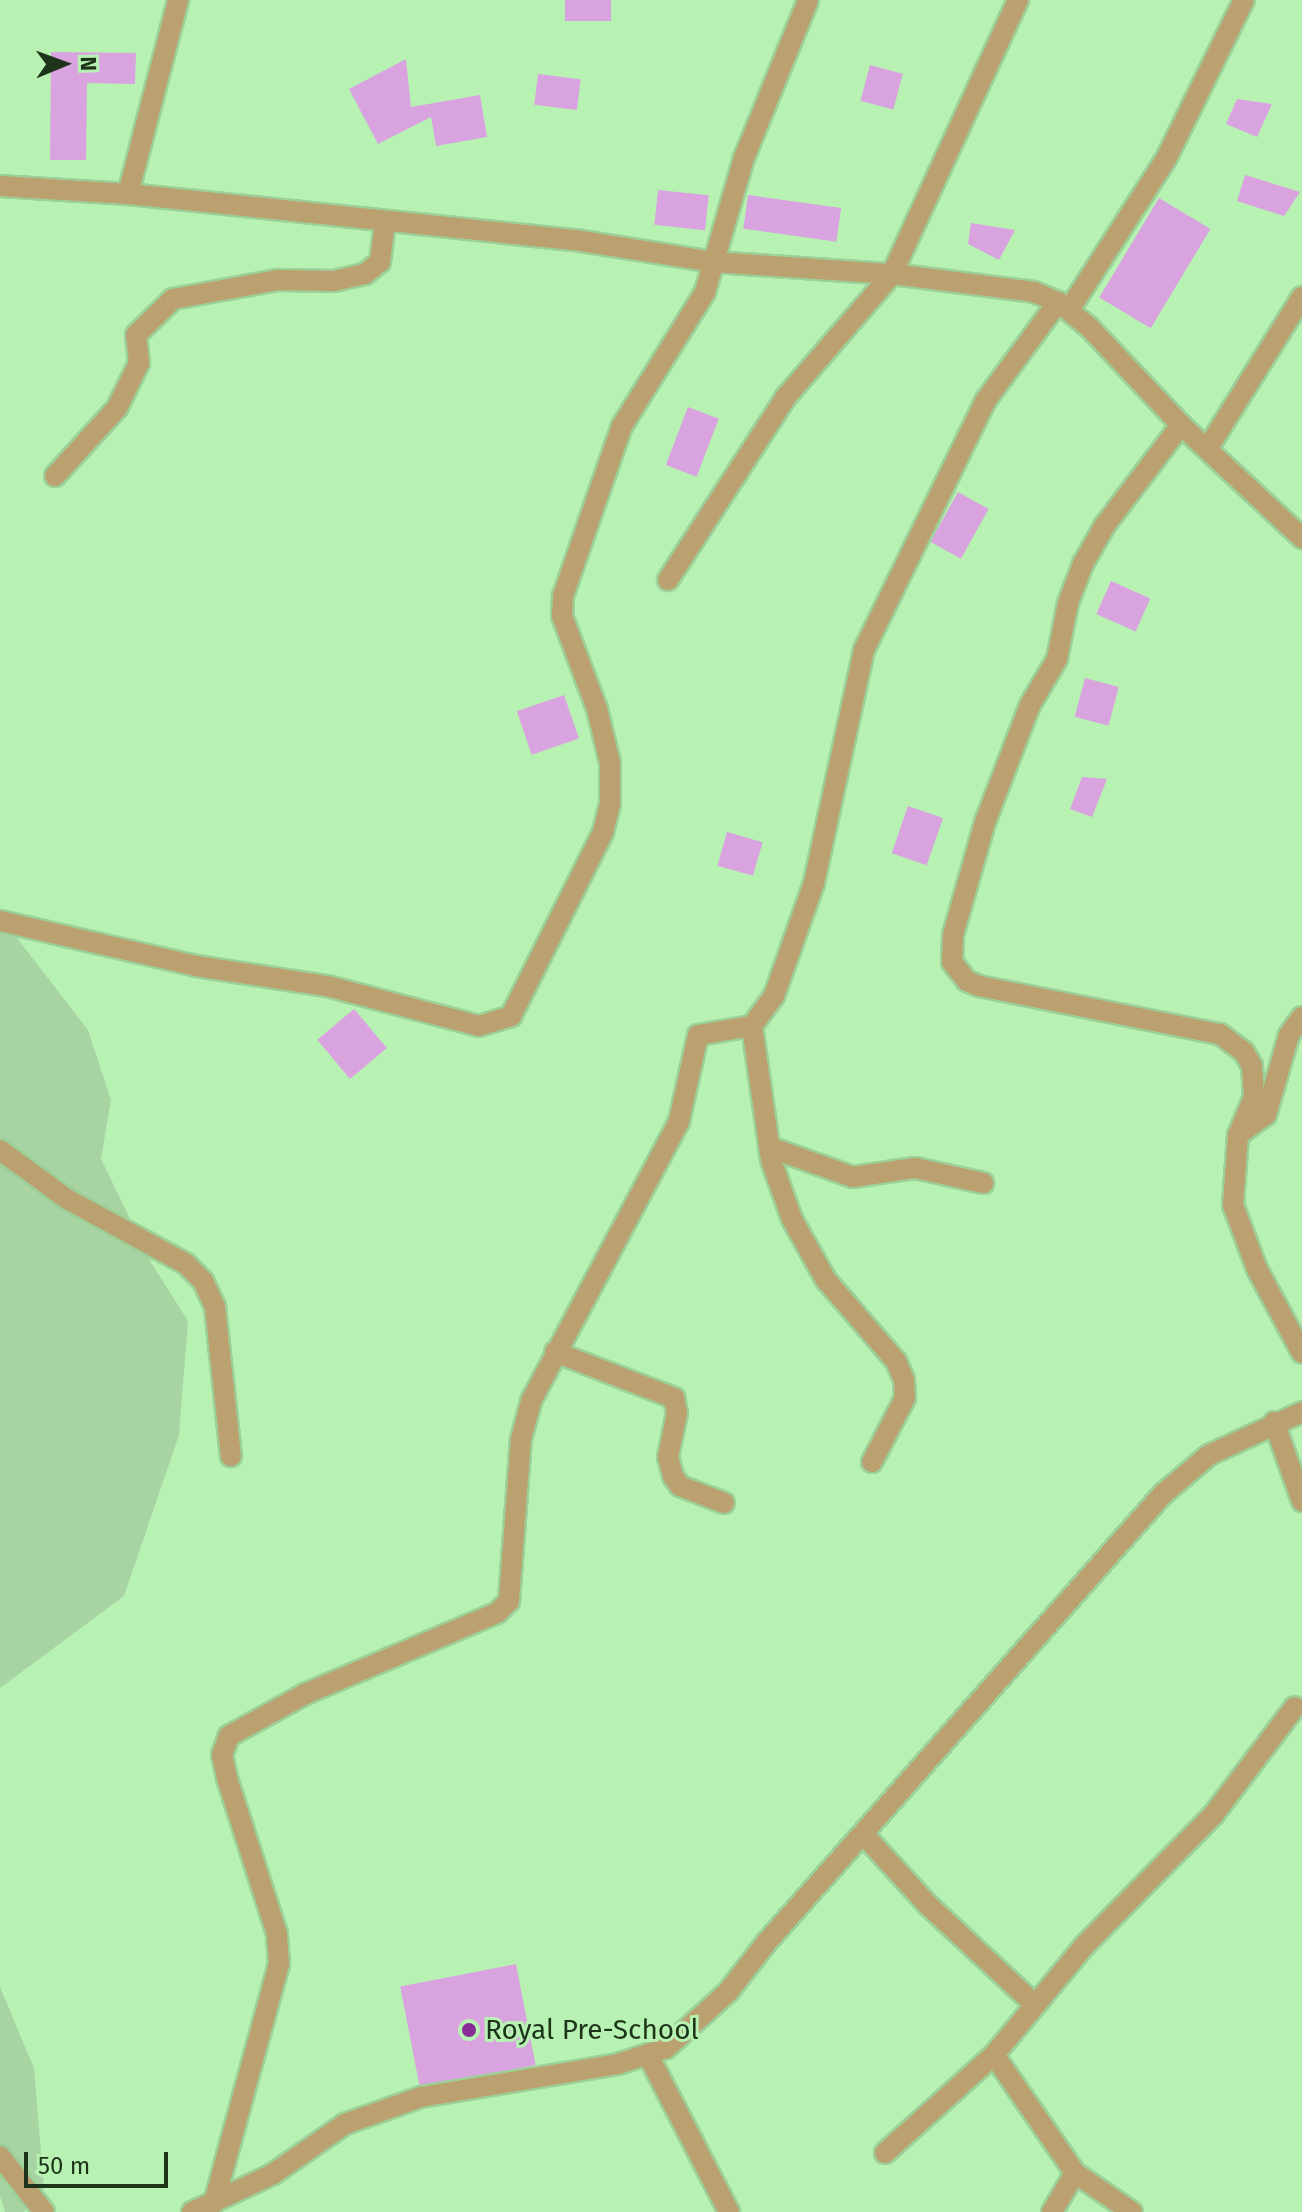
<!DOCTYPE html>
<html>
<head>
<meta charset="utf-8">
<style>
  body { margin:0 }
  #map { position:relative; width:1302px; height:2212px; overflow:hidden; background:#b8f2b3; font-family:"Fira Sans",sans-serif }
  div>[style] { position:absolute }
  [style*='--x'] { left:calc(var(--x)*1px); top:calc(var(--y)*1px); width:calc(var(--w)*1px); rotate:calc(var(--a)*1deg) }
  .green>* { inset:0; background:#a8d4a4 }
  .building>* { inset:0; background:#d9a3e0; transform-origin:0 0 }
  .roads { filter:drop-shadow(2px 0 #9cd098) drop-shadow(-2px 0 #9cd098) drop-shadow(0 2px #9cd098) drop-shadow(0 -2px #9cd098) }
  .minor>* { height:20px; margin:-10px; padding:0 10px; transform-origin:10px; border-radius:10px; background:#bba070 }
  .dots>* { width:22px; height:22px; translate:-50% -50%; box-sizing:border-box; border:4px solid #b8f2b3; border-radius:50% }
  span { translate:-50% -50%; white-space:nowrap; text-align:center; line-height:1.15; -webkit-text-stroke:6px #b8f2b3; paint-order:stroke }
  .poi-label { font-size:28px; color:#1d341b }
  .left { translate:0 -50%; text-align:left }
  .north { position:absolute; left:24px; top:24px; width:80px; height:80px; -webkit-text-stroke:6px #b8f2b3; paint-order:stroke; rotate:89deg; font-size:22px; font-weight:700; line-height:32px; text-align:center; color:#1d341b }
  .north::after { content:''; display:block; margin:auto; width:28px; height:36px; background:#1d341b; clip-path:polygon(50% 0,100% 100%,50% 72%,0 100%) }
  .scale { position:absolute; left:24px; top:2152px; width:144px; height:36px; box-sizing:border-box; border:4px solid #1d341b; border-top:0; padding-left:10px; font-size:24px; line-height:28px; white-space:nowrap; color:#1d341b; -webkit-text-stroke:6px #b8f2b3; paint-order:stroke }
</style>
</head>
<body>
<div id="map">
  <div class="green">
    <i style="clip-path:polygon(0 916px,88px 1030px,111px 1100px,101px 1159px,152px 1264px,188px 1321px,179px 1435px,124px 1596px,0 1688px)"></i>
    <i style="clip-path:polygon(0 1987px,34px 2068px,44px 2188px,24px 2212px,5px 2212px,0 2196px)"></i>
  </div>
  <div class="building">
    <i style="left:565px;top:0;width:46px;height:21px"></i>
    <i style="clip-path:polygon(51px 52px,136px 53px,135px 84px,87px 83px,86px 160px,50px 160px)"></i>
    <i style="clip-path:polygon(406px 59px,411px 107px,480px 95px,487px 137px,436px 146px,431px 117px,378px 144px,349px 89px)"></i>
    <i style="left:870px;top:65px;width:34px;height:37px;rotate:15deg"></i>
    <i style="left:538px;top:74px;width:43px;height:31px;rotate:7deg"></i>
    <i style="clip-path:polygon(1237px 99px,1272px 104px,1257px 137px,1226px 124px)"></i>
    <i style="clip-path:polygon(1245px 175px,1300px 192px,1284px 216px,1237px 201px)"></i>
    <i style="left:658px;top:190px;width:51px;height:35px;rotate:6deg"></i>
    <i style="left:748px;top:195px;width:94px;height:34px;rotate:8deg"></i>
    <i style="left:1159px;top:198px;width:60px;height:116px;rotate:31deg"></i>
    <i style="clip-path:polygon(971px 223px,1015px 230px,999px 260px,968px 244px)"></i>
    <i style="left:688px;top:407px;width:33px;height:62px;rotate:21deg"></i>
    <i style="left:958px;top:492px;width:35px;height:57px;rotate:29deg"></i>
    <i style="left:1111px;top:581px;width:43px;height:36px;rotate:24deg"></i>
    <i style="left:1085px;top:678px;width:35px;height:40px;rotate:15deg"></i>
    <i style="left:564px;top:695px;width:46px;height:50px;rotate:71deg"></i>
    <i style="clip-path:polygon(1082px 777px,1107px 779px,1092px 817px,1070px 809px)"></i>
    <i style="left:908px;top:806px;width:37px;height:50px;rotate:19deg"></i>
    <i style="left:727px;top:832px;width:37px;height:35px;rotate:16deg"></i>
    <i style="left:354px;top:1009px;width:51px;height:48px;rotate:50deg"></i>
    <i style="left:516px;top:1964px;width:103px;height:118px;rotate:79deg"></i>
  </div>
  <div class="roads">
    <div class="minor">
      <i style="--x:0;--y:186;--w:128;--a:3.6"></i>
      <i style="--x:128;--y:194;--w:455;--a:5.9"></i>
      <i style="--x:581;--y:241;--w:135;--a:9"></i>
      <i style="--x:714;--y:262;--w:178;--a:3.9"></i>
      <i style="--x:892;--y:274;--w:143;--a:7.2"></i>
      <i style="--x:1034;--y:292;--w:26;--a:23"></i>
      <i style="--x:1058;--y:302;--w:40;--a:39"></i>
      <i style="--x:1089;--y:327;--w:134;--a:46.8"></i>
      <i style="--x:1181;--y:425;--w:166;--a:43"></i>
      <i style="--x:128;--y:194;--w:200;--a:-75.5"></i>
      <i style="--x:1069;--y:310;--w:179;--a:-57.3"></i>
      <i style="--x:1166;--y:159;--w:177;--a:-63.9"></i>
      <i style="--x:1181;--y:425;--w:126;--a:127.2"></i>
      <i style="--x:1105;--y:525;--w:45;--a:119.4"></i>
      <i style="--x:1083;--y:564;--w:42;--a:111"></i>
      <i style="--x:1068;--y:603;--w:57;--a:101.1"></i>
      <i style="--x:1057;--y:659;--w:53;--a:120.4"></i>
      <i style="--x:1030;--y:705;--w:125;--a:111"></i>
      <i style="--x:985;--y:822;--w:117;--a:105.8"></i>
      <i style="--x:953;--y:935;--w:27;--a:92"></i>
      <i style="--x:952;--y:962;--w:24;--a:52"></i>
      <i style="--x:967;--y:981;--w:13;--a:23"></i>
      <i style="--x:979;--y:986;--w:246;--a:11.3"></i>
      <i style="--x:1220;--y:1034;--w:30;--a:37"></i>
      <i style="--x:1244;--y:1052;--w:16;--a:60"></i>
      <i style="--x:1252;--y:1066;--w:31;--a:86"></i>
      <i style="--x:1254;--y:1097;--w:41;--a:112.8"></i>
      <i style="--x:1238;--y:1135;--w:70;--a:94.1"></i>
      <i style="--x:1233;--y:1205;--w:68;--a:69.4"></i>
      <i style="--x:1257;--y:1269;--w:95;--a:61.8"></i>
      <i style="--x:1208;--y:448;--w:178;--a:-58.1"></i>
      <i style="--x:55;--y:476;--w:92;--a:-47.6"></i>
      <i style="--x:117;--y:408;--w:50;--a:-63.9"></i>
      <i style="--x:139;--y:363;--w:28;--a:-96"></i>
      <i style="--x:136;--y:335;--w:52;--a:-44.2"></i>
      <i style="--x:173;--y:299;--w:107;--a:-10.3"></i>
      <i style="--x:278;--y:280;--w:56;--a:1"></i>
      <i style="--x:334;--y:281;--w:32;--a:-13"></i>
      <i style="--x:365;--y:274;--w:19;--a:-39"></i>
      <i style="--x:380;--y:262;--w:41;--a:-83"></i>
      <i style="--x:668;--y:580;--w:218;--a:-57.2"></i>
      <i style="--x:786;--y:397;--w:162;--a:-49.2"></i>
      <i style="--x:892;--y:274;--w:302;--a:-65.3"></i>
      <i style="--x:0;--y:921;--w:201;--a:12.9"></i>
      <i style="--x:196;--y:966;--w:133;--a:8.7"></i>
      <i style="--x:327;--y:986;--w:157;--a:14.7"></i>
      <i style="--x:479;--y:1026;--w:34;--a:-17"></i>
      <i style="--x:511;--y:1016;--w:206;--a:-63.4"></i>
      <i style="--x:603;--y:832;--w:30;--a:-76"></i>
      <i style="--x:610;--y:803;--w:40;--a:-90"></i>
      <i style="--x:610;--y:763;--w:56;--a:-103.5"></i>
      <i style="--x:597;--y:709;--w:99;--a:-110.6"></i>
      <i style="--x:562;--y:616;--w:20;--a:-87"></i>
      <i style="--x:563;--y:596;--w:180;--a:-70.9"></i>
      <i style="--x:622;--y:426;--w:158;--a:-58.2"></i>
      <i style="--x:705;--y:292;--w:140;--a:-73.8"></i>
      <i style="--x:744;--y:158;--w:170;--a:-67.9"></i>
      <i style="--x:752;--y:1026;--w:135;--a:81.9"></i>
      <i style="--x:771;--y:1160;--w:63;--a:70.4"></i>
      <i style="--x:792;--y:1219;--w:70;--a:60.9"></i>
      <i style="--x:826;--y:1280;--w:107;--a:49.2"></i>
      <i style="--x:896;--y:1361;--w:21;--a:67"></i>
      <i style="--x:904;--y:1380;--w:18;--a:87"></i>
      <i style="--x:905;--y:1398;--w:72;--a:117.3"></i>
      <i style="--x:1238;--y:1135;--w:34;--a:-36"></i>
      <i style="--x:1266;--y:1115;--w:83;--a:-74"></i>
      <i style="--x:1289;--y:1035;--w:22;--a:-54"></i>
      <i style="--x:769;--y:1147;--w:89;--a:19.7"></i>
      <i style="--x:853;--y:1177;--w:63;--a:-8.3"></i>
      <i style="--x:915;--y:1168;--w:70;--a:12.4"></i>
      <i style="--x:0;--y:1150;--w:83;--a:36.2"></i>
      <i style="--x:67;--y:1199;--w:136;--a:28.6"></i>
      <i style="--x:186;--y:1264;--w:24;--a:45"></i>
      <i style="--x:203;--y:1281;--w:29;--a:65"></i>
      <i style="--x:215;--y:1307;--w:150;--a:83.9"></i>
      <i style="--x:555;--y:1352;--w:128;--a:21.1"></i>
      <i style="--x:674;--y:1398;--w:15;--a:79"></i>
      <i style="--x:677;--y:1413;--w:45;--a:101.6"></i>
      <i style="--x:668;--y:1457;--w:20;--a:75"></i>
      <i style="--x:673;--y:1476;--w:12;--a:55"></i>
      <i style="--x:680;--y:1486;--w:47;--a:21.1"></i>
      <i style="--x:1274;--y:1422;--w:84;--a:70.5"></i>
      <i style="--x:864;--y:1835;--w:96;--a:47.5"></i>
      <i style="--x:929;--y:1906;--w:144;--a:43"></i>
      <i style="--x:648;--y:2055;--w:177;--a:62.7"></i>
      <i style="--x:994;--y:2055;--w:143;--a:55.5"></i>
      <i style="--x:1075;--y:2173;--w:69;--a:34.4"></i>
      <i style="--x:885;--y:2153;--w:147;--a:-42"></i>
      <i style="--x:994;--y:2055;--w:143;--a:-50.4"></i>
      <i style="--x:1085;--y:1945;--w:184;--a:-45.4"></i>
      <i style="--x:1214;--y:1814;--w:134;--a:-52.9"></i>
      <i style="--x:0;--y:2156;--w:71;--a:51.8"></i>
      <i style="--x:214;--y:2203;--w:248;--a:-74.8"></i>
      <i style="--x:279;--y:1964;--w:30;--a:-94"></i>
      <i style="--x:277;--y:1934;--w:164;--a:-107.8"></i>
      <i style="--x:227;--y:1778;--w:24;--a:-102"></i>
      <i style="--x:222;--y:1755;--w:20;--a:-70"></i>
      <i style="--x:229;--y:1736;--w:87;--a:-28.9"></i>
      <i style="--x:305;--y:1694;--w:208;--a:-22.9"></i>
      <i style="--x:497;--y:1613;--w:17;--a:-45"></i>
      <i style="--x:509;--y:1601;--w:162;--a:-85.8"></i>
      <i style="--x:521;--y:1439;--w:39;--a:-75"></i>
      <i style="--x:531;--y:1401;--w:317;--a:-62.1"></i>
      <i style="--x:679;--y:1121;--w:88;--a:-77.5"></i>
      <i style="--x:698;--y:1035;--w:55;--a:-9.5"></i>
      <i style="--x:752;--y:1026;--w:37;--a:-54"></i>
      <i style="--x:774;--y:996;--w:120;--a:-70.5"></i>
      <i style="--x:814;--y:883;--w:238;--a:-77.9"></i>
      <i style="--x:864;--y:650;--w:278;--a:-64"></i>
      <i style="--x:986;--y:400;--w:122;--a:-53.7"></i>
      <i style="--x:192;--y:2212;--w:89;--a:-25.1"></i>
      <i style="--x:273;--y:2174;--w:88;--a:-34.8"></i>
      <i style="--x:345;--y:2124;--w:81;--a:-19.6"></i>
      <i style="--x:421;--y:2097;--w:200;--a:-9.5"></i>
      <i style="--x:618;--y:2064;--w:51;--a:-18.4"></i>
      <i style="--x:666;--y:2048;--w:84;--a:-42.1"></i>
      <i style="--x:728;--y:1992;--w:62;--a:-52.2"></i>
      <i style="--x:766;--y:1943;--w:599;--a:-48.52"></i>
      <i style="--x:1163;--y:1494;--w:60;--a:-40.3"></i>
      <i style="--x:1209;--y:1455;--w:102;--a:-24.8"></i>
      <i style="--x:1052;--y:2212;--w:45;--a:-59.5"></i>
    </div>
  </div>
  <div class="dots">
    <i style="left:469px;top:2030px;background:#892c97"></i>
  </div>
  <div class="poi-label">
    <span class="left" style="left:485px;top:2030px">Royal Pre-School</span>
  </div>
  <div class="north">N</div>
  <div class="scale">50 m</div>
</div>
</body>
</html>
